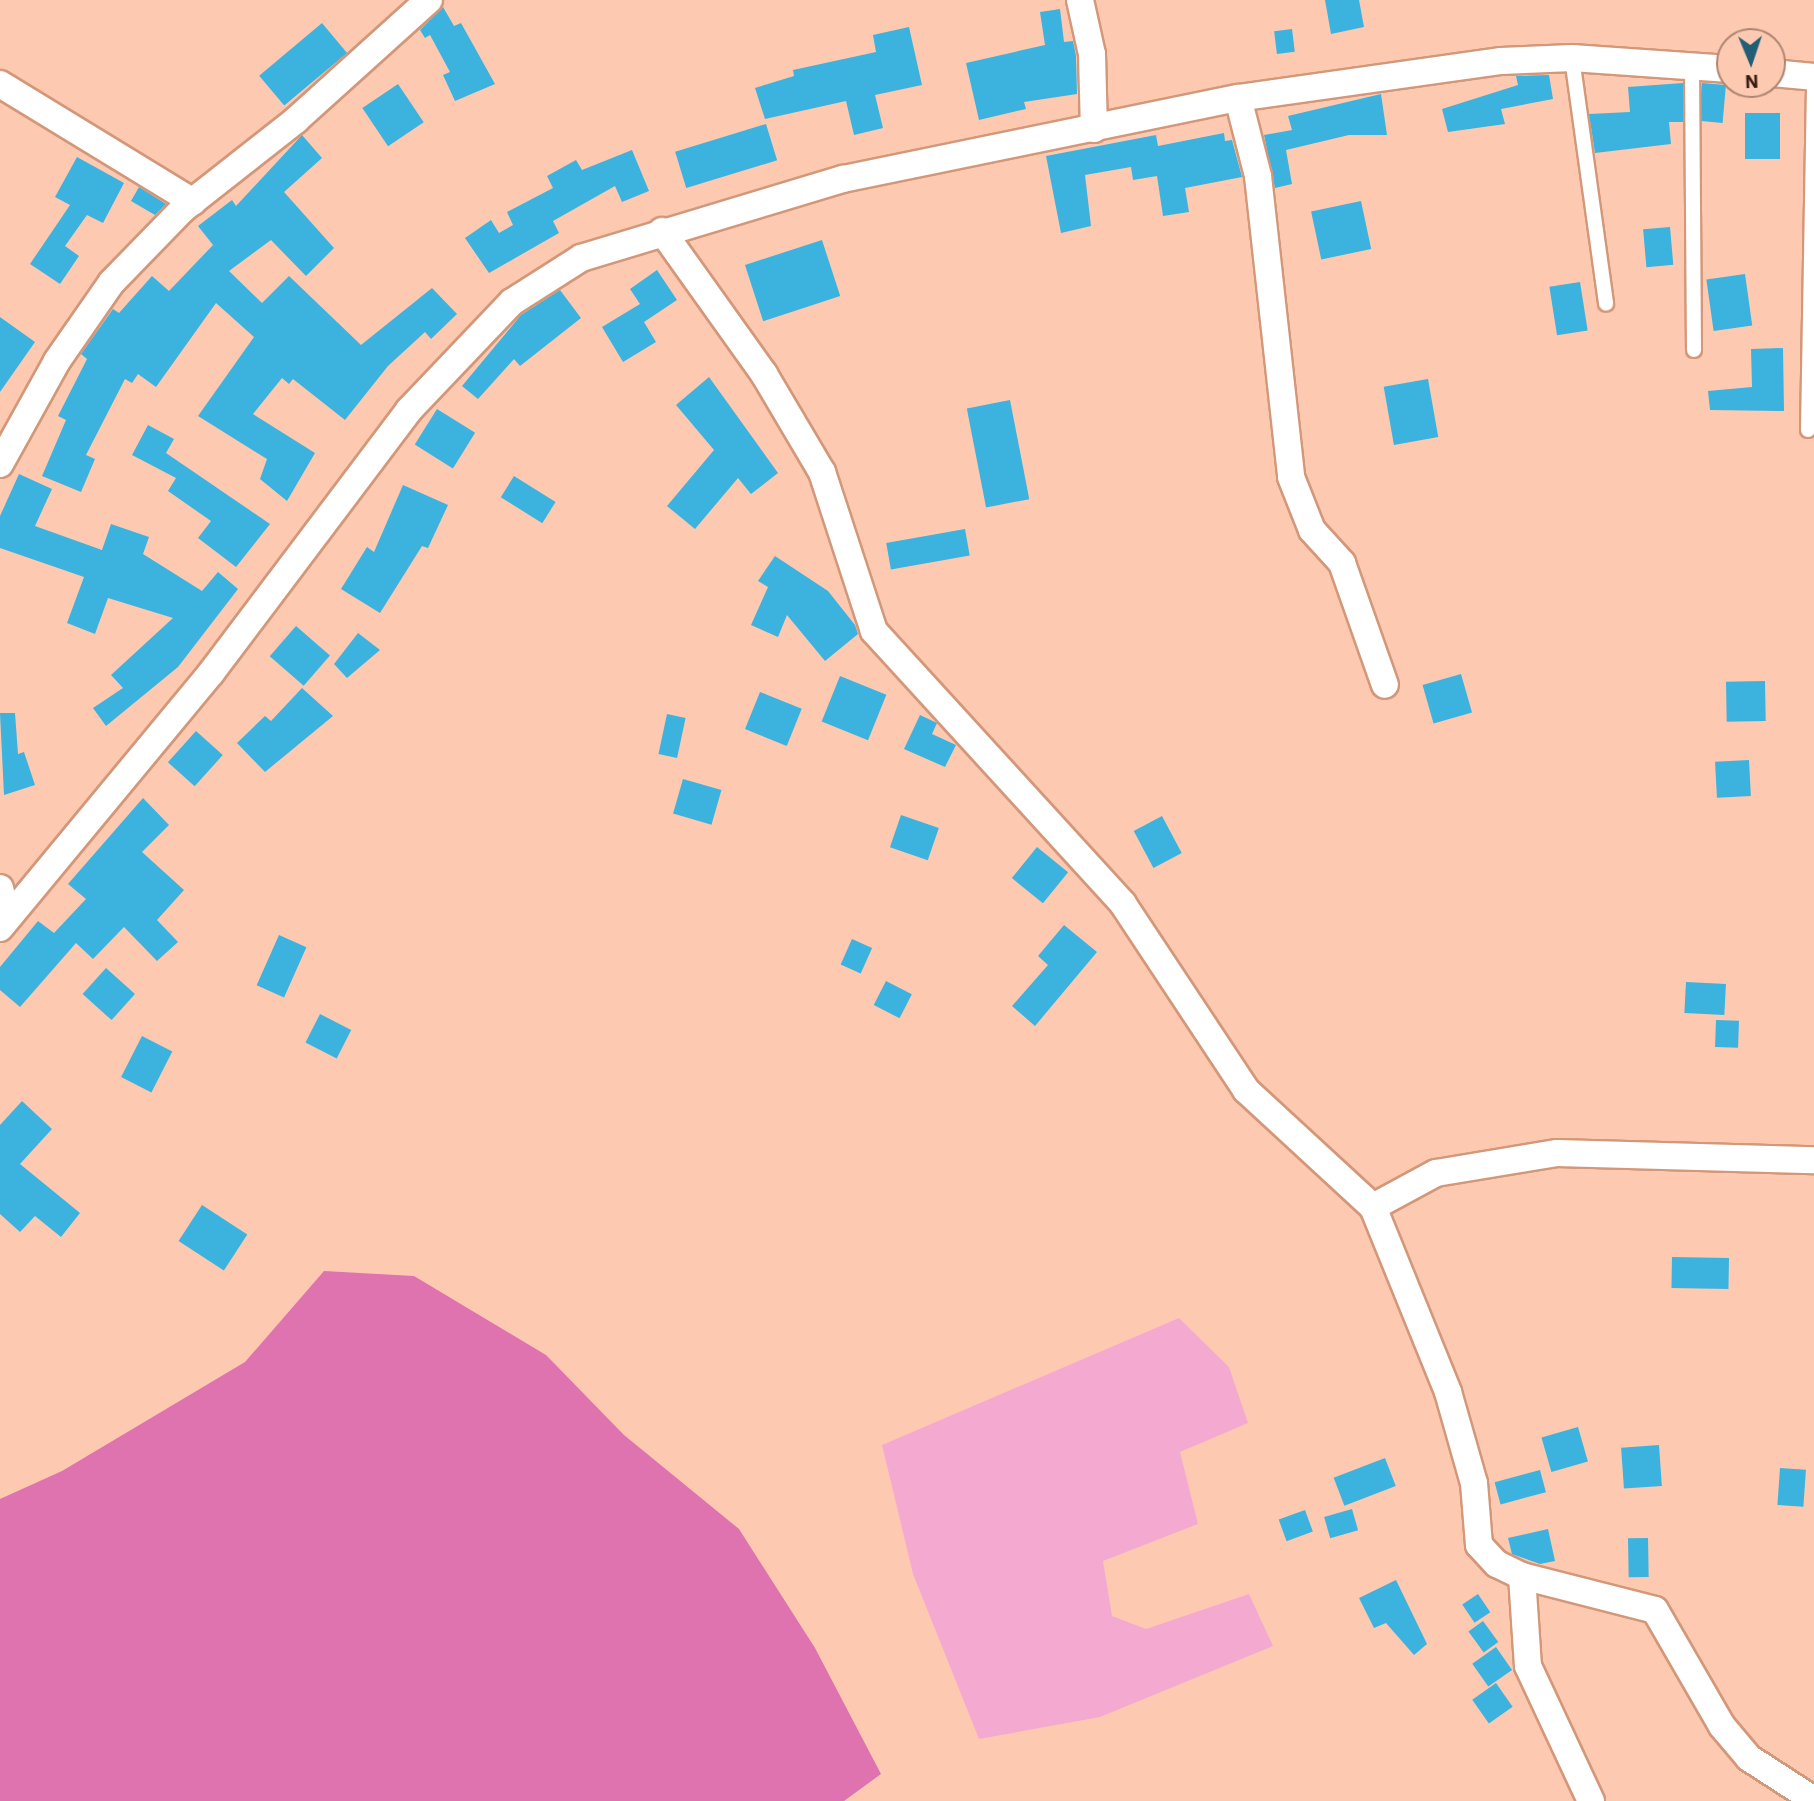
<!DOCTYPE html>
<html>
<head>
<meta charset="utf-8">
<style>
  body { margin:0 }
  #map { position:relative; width:1814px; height:1801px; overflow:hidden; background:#fdcab1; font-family:"IBM Plex Sans",sans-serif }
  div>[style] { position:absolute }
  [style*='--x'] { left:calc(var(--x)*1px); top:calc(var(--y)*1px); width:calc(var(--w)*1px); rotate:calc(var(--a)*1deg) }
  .green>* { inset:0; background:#f4aad0 }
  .forest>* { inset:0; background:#df73af }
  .building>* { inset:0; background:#3cb2de; transform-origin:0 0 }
  .roads { filter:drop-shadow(2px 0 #d39779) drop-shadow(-2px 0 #d39779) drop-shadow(0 2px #d39779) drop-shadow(0 -2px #d39779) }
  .lane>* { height:14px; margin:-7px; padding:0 7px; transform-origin:7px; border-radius:7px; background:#fff }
  .street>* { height:26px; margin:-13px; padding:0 13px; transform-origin:13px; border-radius:13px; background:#fff }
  span { translate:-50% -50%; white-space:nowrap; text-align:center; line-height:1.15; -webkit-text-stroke:6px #fdcab1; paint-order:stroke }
  .north { position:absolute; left:1716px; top:28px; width:70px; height:70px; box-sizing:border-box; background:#fdcab1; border:2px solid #ad8571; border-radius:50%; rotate:178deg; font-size:19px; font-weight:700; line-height:28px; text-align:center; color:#351d12 }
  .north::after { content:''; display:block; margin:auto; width:24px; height:32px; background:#225f76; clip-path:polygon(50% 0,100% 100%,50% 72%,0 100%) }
</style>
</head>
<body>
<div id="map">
  <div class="green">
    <i style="clip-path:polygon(1179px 1318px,1229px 1367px,1248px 1423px,1180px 1452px,1198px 1524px,1103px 1561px,1112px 1616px,1146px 1629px,1249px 1594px,1273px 1646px,1100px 1717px,979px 1739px,913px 1574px,882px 1445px)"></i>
  </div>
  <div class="forest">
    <i style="clip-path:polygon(324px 1271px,414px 1276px,546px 1355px,624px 1435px,739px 1529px,815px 1648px,881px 1774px,844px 1801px,0 1801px,0 1499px,62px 1471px,245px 1362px)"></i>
  </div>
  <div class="building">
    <i style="clip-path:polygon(1325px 0,1359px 0,1364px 27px,1331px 34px)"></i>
    <i style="clip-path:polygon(443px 7px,454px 26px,461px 23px,495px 84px,455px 101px,443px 75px,450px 72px,430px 35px,425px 38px,420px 30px)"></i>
    <i style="clip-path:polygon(1060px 9px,1064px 42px,1073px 41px,1076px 56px,1077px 94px,1024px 102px,1026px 109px,979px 120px,966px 63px,1045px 45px,1040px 12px)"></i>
    <i style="left:322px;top:23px;width:39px;height:82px;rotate:50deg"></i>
    <i style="clip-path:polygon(909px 27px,922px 85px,875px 95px,883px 128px,854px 135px,846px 101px,765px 119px,755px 88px,794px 76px,793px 70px,876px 52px,873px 35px)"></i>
    <i style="left:1292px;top:29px;width:23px;height:18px;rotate:83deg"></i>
    <i style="clip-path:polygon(1549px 75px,1553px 99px,1501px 109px,1505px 124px,1448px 132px,1442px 109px,1518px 85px,1516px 76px)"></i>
    <i style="clip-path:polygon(1683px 83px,1683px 122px,1669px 122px,1671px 144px,1595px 153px,1589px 114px,1630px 112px,1628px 87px)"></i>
    <i style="left:1702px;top:83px;width:24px;height:38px;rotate:5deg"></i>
    <i style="left:398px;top:84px;width:46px;height:43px;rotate:56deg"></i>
    <i style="clip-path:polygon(1381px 94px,1387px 135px,1349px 135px,1286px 150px,1292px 184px,1275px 188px,1264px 135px,1292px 130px,1288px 116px)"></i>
    <i style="left:1745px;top:113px;width:35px;height:46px"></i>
    <i style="left:766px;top:124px;width:38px;height:95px;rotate:73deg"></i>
    <i style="clip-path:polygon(1224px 133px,1225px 141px,1232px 140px,1242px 177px,1185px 188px,1189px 212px,1163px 216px,1157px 176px,1133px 180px,1131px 167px,1085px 175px,1091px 226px,1061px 233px,1046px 156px,1156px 135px,1158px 146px)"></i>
    <i style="clip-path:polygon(302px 135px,322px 158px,284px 192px,334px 248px,306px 276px,271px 240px,229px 271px,262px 303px,289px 276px,361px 345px,432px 288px,457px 314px,431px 339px,425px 332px,388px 366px,345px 420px,293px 379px,289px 384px,282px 378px,253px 414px,315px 453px,287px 501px,260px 479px,267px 459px,198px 416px,254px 337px,216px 303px,156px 387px,138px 374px,132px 383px,125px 379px,86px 455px,95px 459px,81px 492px,42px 476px,66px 420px,58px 416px,87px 359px,81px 354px,113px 309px,119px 313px,152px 276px,169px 291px,213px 245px,198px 226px,232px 200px,236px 206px)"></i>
    <i style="clip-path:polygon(632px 150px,649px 191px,622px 202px,615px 186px,553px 221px,559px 233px,489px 273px,465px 238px,491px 220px,499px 233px,513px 225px,507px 212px,553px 188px,547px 176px,576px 160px,582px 170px)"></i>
    <i style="clip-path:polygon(77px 157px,124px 183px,103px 223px,87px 215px,65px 246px,79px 256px,60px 284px,30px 264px,70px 205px,55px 197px)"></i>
    <i style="clip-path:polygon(139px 187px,166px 204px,155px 215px,131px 201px)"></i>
    <i style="left:1361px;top:201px;width:49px;height:51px;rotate:78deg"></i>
    <i style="left:1670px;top:227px;width:38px;height:27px;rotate:85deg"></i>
    <i style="left:822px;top:240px;width:59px;height:81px;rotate:72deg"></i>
    <i style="clip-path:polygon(657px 270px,677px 300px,644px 322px,656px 342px,623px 362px,602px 327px,640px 304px,630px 289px)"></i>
    <i style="left:1745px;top:274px;width:52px;height:39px;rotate:82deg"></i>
    <i style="left:1580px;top:282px;width:49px;height:31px;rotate:81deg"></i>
    <i style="clip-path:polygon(560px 290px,581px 318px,520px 366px,514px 359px,478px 399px,462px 386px,521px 315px)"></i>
    <i style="clip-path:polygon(0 317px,35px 342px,0 392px)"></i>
    <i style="clip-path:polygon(1783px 348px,1784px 411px,1710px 410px,1708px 391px,1752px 387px,1751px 349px)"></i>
    <i style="clip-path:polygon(709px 377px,778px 473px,751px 494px,738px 478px,695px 529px,667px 506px,714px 450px,676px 405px)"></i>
    <i style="left:1428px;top:379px;width:59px;height:45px;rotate:80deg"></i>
    <i style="left:1010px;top:400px;width:101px;height:44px;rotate:79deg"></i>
    <i style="left:437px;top:409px;width:45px;height:42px;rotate:32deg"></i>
    <i style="clip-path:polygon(148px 425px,174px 439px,166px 453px,270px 524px,236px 567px,198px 538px,211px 521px,168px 491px,176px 478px,132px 455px)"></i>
    <i style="clip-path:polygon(19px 474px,52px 489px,35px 526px,102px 550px,111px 524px,149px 537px,143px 554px,202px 591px,218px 572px,238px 589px,178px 667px,106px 726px,93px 708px,123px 688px,111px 675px,173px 618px,108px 598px,95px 634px,67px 623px,84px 577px,0 548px,0 516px)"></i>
    <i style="left:514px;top:476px;width:49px;height:25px;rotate:32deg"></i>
    <i style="clip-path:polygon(403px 485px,448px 505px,428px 548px,422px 546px,380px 613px,341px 589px,367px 547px,374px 552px)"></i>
    <i style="left:965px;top:529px;width:27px;height:80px;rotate:80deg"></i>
    <i style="clip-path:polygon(775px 556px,828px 591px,855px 625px,858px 634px,825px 661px,787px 615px,778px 637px,751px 625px,768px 587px,758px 581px)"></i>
    <i style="left:296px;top:626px;width:45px;height:40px;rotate:41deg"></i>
    <i style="clip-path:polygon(358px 633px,380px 650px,347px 678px,334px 664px)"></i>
    <i style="left:1461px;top:674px;width:40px;height:40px;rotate:74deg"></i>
    <i style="left:840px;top:676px;width:50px;height:49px;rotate:22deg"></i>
    <i style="left:1765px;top:681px;width:40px;height:39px;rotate:89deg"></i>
    <i style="clip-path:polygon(302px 688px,333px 716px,265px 772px,237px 743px,265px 716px,271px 721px)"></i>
    <i style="left:760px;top:692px;width:45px;height:40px;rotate:22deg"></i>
    <i style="clip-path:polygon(0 713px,15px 713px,18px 754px,24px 752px,35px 785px,4px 795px)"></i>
    <i style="left:667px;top:714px;width:19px;height:41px;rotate:12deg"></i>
    <i style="clip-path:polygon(920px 715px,937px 723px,932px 734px,956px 745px,945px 767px,904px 749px)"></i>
    <i style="left:196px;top:731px;width:36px;height:42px;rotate:42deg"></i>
    <i style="left:1749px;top:760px;width:36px;height:34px;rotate:87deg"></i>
    <i style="left:683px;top:779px;width:40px;height:36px;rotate:16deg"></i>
    <i style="clip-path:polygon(143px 798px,169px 825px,142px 852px,184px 890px,157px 920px,178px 942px,157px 961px,124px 927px,93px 959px,76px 943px,20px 1007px,0 990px,0 967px,38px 921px,54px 933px,86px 899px,68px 884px)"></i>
    <i style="left:901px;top:815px;width:40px;height:34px;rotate:19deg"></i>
    <i style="left:1162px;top:816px;width:42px;height:32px;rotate:62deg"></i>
    <i style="left:1037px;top:847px;width:40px;height:40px;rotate:39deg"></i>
    <i style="clip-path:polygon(1064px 925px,1097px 952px,1035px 1026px,1012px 1006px,1048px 965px,1038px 956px)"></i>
    <i style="left:279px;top:935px;width:30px;height:55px;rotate:24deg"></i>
    <i style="left:852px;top:939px;width:22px;height:28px;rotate:24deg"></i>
    <i style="left:106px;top:968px;width:39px;height:35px;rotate:42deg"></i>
    <i style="left:886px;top:981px;width:29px;height:27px;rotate:27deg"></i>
    <i style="left:1686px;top:982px;width:40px;height:31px;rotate:3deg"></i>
    <i style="left:320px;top:1014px;width:35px;height:32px;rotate:27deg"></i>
    <i style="left:1716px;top:1020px;width:23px;height:27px;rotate:2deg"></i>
    <i style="left:142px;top:1036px;width:34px;height:46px;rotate:27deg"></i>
    <i style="clip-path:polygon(22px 1101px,52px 1129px,20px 1164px,80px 1213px,61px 1237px,35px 1216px,20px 1232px,0 1214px,0 1125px)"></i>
    <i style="left:202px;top:1205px;width:54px;height:43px;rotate:33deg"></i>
    <i style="left:1672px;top:1257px;width:57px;height:31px;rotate:1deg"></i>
    <i style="left:1578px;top:1427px;width:36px;height:38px;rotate:74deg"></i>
    <i style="left:1659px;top:1445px;width:41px;height:38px;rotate:86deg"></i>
    <i style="left:1385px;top:1458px;width:30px;height:55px;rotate:69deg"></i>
    <i style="left:1780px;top:1468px;width:26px;height:37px;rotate:4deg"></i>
    <i style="left:1540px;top:1470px;width:23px;height:47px;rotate:75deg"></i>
    <i style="left:1352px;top:1509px;width:22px;height:29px;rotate:74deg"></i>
    <i style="left:1305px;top:1510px;width:23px;height:28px;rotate:70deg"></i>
    <i style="clip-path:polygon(1548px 1529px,1555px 1561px,1540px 1564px,1512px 1554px,1508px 1538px)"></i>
    <i style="left:1648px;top:1538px;width:39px;height:20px;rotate:89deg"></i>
    <i style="clip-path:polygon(1396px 1580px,1427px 1644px,1414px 1655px,1386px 1623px,1374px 1628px,1359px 1598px)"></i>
    <i style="left:1478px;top:1594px;width:22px;height:19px;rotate:56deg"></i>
    <i style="left:1483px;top:1621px;width:26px;height:18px;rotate:54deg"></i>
    <i style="left:1496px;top:1647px;width:28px;height:29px;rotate:55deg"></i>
    <i style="left:1496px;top:1683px;width:29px;height:29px;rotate:55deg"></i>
  </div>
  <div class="roads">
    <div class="lane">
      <i style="--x:1572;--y:58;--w:248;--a:82.1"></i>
      <i style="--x:1692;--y:65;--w:285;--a:89.6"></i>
      <i style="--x:1808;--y:430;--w:345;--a:-89"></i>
    </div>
    <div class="street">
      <i style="--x:1080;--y:0;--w:55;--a:77.5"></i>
      <i style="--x:1092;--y:54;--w:75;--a:88.5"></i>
      <i style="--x:1772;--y:73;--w:42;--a:5.4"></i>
      <i style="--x:0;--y:84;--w:226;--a:31.4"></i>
      <i style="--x:1238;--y:98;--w:81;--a:75.6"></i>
      <i style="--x:1258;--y:176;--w:303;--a:83.7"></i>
      <i style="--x:1291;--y:477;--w:57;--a:68.4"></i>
      <i style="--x:1312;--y:530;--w:45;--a:47.7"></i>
      <i style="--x:1342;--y:563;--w:129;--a:70.6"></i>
      <i style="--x:662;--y:231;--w:176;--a:54.5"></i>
      <i style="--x:764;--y:374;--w:114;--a:59.4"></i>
      <i style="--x:822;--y:472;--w:167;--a:71.9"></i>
      <i style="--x:874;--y:631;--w:369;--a:47.6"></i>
      <i style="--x:1123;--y:904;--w:223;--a:56.5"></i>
      <i style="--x:1246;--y:1090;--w:173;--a:42.7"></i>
      <i style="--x:1373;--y:1207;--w:200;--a:67.9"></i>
      <i style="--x:1448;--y:1392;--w:95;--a:74.1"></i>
      <i style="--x:1474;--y:1483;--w:62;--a:85.4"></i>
      <i style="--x:1479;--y:1545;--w:26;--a:47"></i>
      <i style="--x:1497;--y:1564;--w:28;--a:26"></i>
      <i style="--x:1522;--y:1576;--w:137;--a:14.3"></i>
      <i style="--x:1655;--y:1610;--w:134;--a:60"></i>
      <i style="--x:1722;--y:1726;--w:42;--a:49.8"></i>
      <i style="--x:1749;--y:1758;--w:77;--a:32.9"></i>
      <i style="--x:0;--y:464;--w:118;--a:-61"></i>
      <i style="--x:57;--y:361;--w:96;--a:-55.2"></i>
      <i style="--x:112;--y:282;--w:102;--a:-45.8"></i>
      <i style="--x:183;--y:209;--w:144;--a:-38.2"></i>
      <i style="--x:296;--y:120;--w:179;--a:-42.1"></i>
      <i style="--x:0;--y:888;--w:31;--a:77"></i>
      <i style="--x:0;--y:928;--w:331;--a:-50.4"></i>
      <i style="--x:211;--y:673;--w:329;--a:-53"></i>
      <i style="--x:409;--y:410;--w:149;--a:-46.4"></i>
      <i style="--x:512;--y:302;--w:82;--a:-32.5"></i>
      <i style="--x:581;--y:258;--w:274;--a:-16.8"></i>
      <i style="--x:843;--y:179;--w:403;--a:-11.6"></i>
      <i style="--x:1238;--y:98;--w:266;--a:-8"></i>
      <i style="--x:1501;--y:61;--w:71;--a:-2.4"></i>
      <i style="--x:1572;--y:58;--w:158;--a:4"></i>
      <i style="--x:1373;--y:1207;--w:72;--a:-28.4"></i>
      <i style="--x:1436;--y:1173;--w:123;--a:-9.4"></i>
      <i style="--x:1557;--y:1153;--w:257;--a:1.6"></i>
      <i style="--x:1522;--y:1576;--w:90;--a:86.2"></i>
      <i style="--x:1528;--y:1666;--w:149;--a:65"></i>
    </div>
  </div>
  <div class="north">N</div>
</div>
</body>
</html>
